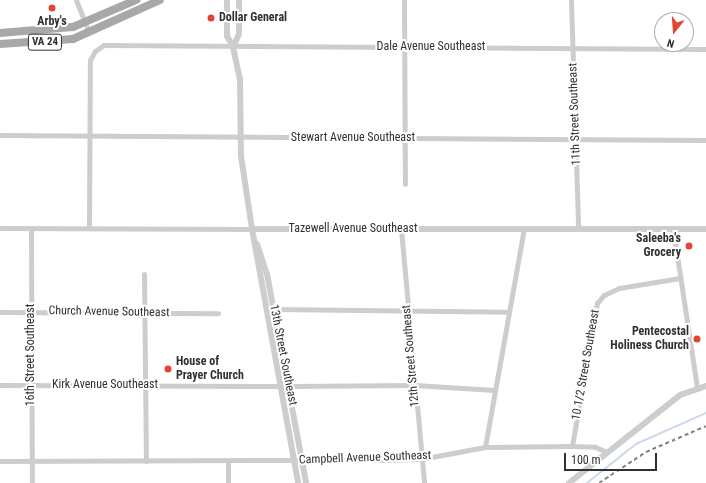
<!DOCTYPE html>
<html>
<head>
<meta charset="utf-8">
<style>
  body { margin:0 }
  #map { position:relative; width:706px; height:483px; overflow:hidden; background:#fff; font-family:"Roboto Condensed",sans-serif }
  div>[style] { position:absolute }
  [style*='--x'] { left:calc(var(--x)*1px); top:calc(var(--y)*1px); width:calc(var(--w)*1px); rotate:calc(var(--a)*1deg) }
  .stream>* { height:2px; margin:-1px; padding:0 1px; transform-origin:1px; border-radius:1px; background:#cad9ec }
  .minor>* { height:5px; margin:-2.5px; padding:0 2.5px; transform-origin:2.5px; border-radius:2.5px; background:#cdcdcd }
  .tertiary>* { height:6px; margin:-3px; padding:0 3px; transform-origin:3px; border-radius:3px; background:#cdcdcd }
  .primary>* { height:8px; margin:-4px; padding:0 4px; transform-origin:4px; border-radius:4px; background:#a8a8a8 }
  .rail>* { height:2px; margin-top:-1px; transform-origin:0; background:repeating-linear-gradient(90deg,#858585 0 4px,transparent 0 7px) }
  .dots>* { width:11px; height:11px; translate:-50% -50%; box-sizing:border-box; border:2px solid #fff; border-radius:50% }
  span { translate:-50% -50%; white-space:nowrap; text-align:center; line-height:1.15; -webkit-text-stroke:4px #fff; paint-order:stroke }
  .shield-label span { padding:1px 3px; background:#fff; border:1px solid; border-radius:3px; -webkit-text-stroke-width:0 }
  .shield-label { font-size:11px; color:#303030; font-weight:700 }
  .poi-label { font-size:12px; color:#303030; font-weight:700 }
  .left { translate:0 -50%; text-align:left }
  .right { translate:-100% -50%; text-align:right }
  .street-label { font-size:12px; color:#303030 }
  .north { position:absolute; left:654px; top:12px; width:40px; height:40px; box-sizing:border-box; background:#fff; border:1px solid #acacac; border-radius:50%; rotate:197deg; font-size:11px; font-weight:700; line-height:16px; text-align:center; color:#303030 }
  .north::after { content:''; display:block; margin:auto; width:14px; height:18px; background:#e34535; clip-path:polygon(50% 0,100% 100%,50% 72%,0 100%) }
  .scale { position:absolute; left:564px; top:453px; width:93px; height:18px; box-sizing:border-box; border:2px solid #303030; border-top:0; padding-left:5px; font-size:12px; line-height:14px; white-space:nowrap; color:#303030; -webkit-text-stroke:3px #fff; paint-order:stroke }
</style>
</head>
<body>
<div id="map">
  <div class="stream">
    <i style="--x:587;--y:483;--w:63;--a:-38.5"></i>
    <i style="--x:636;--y:444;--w:77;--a:-23.9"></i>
  </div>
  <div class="minor">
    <i style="--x:76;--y:0;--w:35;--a:68"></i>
    <i style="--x:404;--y:0;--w:184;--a:89.7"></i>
    <i style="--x:571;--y:0;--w:229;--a:88.2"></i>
    <i style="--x:0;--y:135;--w:706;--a:0.41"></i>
    <i style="--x:0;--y:228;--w:252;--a:0.2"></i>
    <i style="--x:31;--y:228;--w:255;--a:89.8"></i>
    <i style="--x:89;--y:228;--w:168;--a:-89.7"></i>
    <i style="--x:90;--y:60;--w:10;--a:-61"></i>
    <i style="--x:95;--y:51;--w:11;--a:-34"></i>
    <i style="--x:104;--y:45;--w:602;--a:0.38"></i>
    <i style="--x:401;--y:229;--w:255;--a:84.8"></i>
    <i style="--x:673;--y:229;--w:161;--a:81.4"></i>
    <i style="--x:144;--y:274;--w:187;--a:89.4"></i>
    <i style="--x:274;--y:309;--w:235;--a:0.7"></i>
    <i style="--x:0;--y:312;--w:218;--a:0.3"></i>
    <i style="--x:0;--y:385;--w:282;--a:0.2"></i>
    <i style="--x:290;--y:386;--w:124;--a:-0.5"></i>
    <i style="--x:414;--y:385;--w:81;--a:3.5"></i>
    <i style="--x:572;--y:446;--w:145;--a:-80.1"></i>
    <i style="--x:597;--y:303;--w:11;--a:-49"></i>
    <i style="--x:604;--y:295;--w:17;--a:-25"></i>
    <i style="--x:619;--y:288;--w:62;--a:-9.3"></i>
    <i style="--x:485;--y:447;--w:221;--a:-79.9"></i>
    <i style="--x:0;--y:461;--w:379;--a:-0.2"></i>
    <i style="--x:379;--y:460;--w:42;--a:-1.4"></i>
    <i style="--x:421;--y:459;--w:65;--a:-10.6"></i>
    <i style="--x:485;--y:447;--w:87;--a:-0.7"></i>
    <i style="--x:572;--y:446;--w:23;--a:2"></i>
    <i style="--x:595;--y:447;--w:13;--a:23"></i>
    <i style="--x:228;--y:461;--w:22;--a:90"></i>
  </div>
  <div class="tertiary">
    <i style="--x:227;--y:0;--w:36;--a:90"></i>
    <i style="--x:227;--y:36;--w:13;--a:61"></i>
    <i style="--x:233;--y:47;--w:33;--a:78"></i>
    <i style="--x:240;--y:79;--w:77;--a:89.3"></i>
    <i style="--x:241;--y:156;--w:74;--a:81.4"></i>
    <i style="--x:252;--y:229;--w:258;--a:79.7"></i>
    <i style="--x:233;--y:47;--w:14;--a:-65"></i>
    <i style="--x:239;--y:34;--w:34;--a:-90"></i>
    <i style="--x:252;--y:229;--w:454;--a:0"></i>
    <i style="--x:257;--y:244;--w:32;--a:72"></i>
    <i style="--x:267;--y:274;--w:213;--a:79.4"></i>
    <i style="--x:569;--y:483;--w:142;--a:-38.4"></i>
    <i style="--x:680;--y:395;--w:28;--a:-19"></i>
  </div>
  <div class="primary">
    <i style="--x:0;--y:33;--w:73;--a:-4.7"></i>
    <i style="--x:73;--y:27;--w:69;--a:-23.2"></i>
    <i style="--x:0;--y:44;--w:73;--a:-3.9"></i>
    <i style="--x:73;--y:39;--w:95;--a:-24.1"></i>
  </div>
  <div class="rail">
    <i style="--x:599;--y:483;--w:56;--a:-33.4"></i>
    <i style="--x:646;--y:452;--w:65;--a:-23.4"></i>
  </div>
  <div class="dots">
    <i style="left:52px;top:8px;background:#e34535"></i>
    <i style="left:211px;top:18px;background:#e34535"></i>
    <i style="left:689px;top:246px;background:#e34535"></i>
    <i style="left:697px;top:339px;background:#e34535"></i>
    <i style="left:168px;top:369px;background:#e34535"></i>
  </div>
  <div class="shield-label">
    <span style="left:45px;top:42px">VA 24</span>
  </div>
  <div class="poi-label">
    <span class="left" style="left:219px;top:18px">Dollar General</span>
    <span style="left:52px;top:22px">Arby's</span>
    <span class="right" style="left:681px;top:246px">Saleeba's<br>Grocery</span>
    <span class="right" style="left:689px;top:339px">Pentecostal<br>Holiness Church</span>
    <span class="left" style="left:176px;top:369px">House of<br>Prayer Church</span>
  </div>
  <div class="street-label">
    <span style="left:431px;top:47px">Dale Avenue Southeast</span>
    <span style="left:575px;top:114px;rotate:-92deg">11th Street Southeast</span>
    <span style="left:353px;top:138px">Stewart Avenue Southeast</span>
    <span style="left:353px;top:229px">Tazewell Avenue Southeast</span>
    <span style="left:109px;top:312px;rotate:1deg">Church Avenue Southeast</span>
    <span style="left:31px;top:355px;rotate:-90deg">16th Street Southeast</span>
    <span style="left:283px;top:355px;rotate:79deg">13th Street Southeast</span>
    <span style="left:411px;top:356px;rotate:-95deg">12th Street Southeast</span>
    <span style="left:586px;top:365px;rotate:-80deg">10 1/2 Street Southeast</span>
    <span style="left:105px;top:385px">Kirk Avenue Southeast</span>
    <span style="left:365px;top:458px;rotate:-2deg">Campbell Avenue Southeast</span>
  </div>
  <div class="north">N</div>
  <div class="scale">100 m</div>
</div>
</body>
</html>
